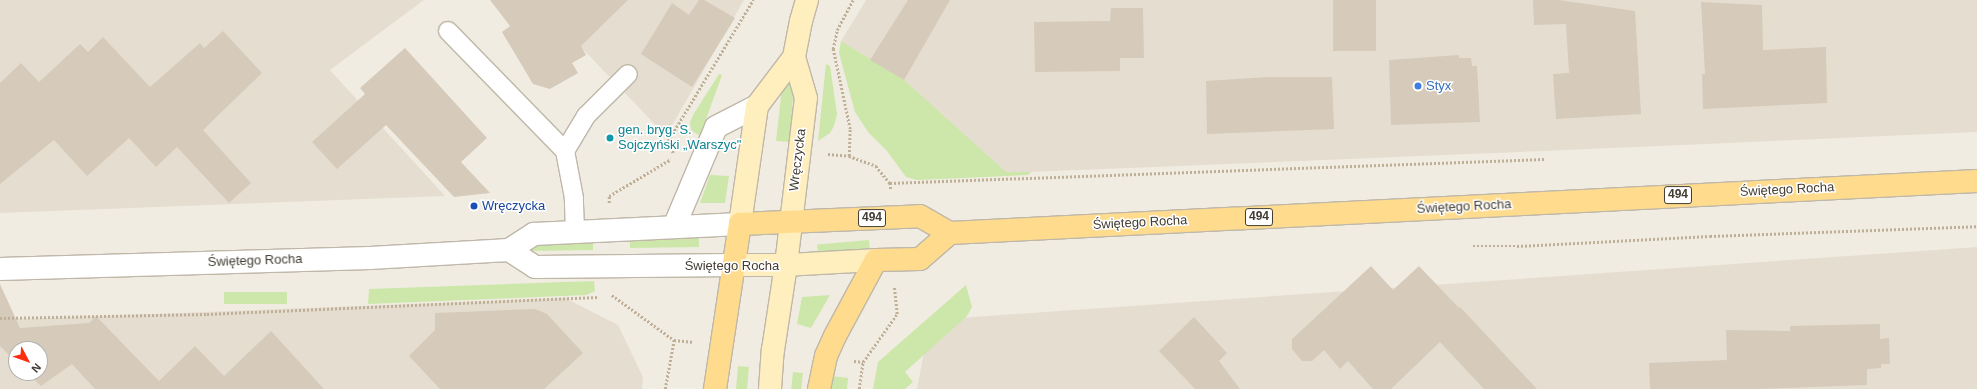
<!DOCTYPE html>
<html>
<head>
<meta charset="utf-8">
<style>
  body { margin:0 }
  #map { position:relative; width:1977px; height:389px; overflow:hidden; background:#f1ece2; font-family:Arial,sans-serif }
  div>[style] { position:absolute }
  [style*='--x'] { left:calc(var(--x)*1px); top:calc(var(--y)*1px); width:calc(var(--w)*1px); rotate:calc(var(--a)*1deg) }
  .residential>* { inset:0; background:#e5ded0 }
  .green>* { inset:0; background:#cce7a9; transform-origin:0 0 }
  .building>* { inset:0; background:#d6caba; transform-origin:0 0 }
  .path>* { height:2.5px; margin-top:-1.25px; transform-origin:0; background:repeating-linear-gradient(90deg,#beaf96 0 2px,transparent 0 4px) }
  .roads { filter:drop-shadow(1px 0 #bfb7a8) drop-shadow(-1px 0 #bfb7a8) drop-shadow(0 1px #bfb7a8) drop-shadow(0 -1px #bfb7a8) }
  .service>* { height:18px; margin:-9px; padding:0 9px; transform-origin:9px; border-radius:9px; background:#fff }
  .tertiary>* { height:22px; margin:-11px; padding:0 11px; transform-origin:11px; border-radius:11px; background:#fff }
  .secondary>* { height:22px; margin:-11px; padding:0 11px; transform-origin:11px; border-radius:11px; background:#ffeebe }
  .primary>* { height:22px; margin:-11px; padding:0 11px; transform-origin:11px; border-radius:11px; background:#ffdc8d }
  .dots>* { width:11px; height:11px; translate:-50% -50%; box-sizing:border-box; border:2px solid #fff; border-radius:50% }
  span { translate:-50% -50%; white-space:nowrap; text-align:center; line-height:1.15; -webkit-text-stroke:3px #fff; paint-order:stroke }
  .shield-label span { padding:1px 3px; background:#fff; border:1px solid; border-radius:3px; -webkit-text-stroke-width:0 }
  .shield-label { font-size:12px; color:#423c33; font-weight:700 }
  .shop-label { font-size:13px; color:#366cbe }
  .left { translate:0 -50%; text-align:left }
  .culture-label { font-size:13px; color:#0d838f }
  .street-label { font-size:13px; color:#423c33 }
  .transit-label { font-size:13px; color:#164399 }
  .north { position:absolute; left:8px; top:341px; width:40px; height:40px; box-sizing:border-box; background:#fff; border:1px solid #b3b1ad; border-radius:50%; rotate:131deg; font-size:11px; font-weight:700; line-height:16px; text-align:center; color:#423c33 }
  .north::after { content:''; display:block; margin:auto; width:14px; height:18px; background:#fb2d0f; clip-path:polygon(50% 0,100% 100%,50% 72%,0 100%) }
</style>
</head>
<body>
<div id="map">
  <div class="residential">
    <i style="clip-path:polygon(0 0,424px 0,330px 70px,445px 196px,0 213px)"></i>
    <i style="clip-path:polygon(536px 0,744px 0,666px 136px)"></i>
    <i style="clip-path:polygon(866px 0,1977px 0,1977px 132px,1545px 151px,1006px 173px,870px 60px,841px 41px)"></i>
    <i style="clip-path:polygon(1977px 247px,1977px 389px,917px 389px,930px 320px)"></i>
    <i style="clip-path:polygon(evenodd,565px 298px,618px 325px,643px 377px,642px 389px,0 389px,0 320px,565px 298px,16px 349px,40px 349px,40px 373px,16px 373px,16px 349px)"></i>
  </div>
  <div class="green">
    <i style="clip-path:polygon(841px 41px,904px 80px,1006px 172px,1031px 172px,1028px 175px,917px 180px,906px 177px,887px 151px,868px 132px,855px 112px,839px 53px)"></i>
    <i style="clip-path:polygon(826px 64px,830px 66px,837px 114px,834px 126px,830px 133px,818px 141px)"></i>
    <i style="clip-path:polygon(719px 74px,722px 75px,700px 136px,691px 130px,690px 122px,693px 115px)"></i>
    <i style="clip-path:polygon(794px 78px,790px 142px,776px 141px,782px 88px,784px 81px)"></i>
    <i style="clip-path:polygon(710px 175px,729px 176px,725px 203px,700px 203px)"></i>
    <i style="clip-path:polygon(699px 236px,699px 247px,630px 248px,630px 239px)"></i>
    <i style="clip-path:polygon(593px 240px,593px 250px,531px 251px,529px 251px,528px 246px,533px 244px)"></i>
    <i style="left:869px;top:240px;width:11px;height:52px;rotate:85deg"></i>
    <i style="clip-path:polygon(594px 281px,595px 291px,586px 295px,368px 304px,369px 289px)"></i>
    <i style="clip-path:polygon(966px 285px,972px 307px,967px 316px,905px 372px,913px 382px,905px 389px,873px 389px,878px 362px)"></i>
    <i style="left:287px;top:292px;width:12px;height:63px;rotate:90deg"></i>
    <i style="clip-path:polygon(830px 295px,811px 328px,797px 324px,802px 297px)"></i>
    <i style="left:738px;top:366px;width:11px;height:23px;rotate:5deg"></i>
    <i style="left:793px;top:372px;width:10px;height:17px;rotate:6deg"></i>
    <i style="clip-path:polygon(832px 376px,848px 378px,847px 389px,830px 389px)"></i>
  </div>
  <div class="building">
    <i style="clip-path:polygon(490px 0,628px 0,581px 46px,586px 55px,572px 63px,578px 73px,550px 89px,533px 84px,502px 32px,510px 26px)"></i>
    <i style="clip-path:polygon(699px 0,704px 0,735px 18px,692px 87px,641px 54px,672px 3px,689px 15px)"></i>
    <i style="clip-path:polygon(908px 0,950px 0,904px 80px,870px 60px)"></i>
    <i style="left:1333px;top:0;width:43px;height:51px"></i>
    <i style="clip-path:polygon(1533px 0,1559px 0,1635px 11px,1641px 114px,1556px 119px,1553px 74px,1569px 73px,1566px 24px,1534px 25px)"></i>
    <i style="clip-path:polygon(1701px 2px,1762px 5px,1763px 50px,1826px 47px,1827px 103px,1703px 109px,1702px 74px,1705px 74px)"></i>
    <i style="clip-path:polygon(1111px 8px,1143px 8px,1144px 58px,1120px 58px,1120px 71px,1035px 72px,1034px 22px,1110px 21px)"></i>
    <i style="clip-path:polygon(223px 31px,262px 73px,203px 130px,251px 183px,229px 203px,177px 147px,156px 167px,129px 138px,87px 176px,54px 140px,0 184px,0 83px,21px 63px,39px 82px,80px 44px,88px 52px,103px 37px,150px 87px,200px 43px,204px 48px)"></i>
    <i style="clip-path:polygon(405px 48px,487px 138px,461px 162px,490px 193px,454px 197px,386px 125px,337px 169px,312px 142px,365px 94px,360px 88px)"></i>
    <i style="clip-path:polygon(1459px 55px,1459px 58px,1471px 58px,1472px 66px,1477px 66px,1480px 122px,1391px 125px,1389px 60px)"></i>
    <i style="clip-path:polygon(1269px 77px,1332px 77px,1334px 129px,1207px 134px,1206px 81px)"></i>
    <i style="clip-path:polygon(1371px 266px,1393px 290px,1419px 266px,1459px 308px,1460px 307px,1537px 389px,1484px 389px,1440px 342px,1391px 389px,1373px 389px,1348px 361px,1340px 369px,1324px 350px,1312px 361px,1302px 361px,1292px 349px,1292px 339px)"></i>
    <i style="clip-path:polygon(0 284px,20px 328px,89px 323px,96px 316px,159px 381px,195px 346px,224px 376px,271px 331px,324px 389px,95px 389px,72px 364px,41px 386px,27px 373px,40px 373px,40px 349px,16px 349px,16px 362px,0 346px)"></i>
    <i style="clip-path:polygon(535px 309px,547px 314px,583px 353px,544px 389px,440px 389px,409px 356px,435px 330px,435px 313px)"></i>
    <i style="clip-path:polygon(1194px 317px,1227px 353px,1219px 361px,1240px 389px,1195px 389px,1159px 351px)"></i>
    <i style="clip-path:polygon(1880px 324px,1880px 339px,1889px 338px,1890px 364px,1881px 364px,1881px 368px,1867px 369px,1867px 385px,1756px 389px,1650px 389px,1649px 363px,1727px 360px,1726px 330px,1790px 331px,1790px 326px)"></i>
  </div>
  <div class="path">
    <i style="--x:673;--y:153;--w:13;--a:-113"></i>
    <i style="--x:668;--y:141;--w:165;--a:-58.9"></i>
    <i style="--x:828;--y:154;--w:21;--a:5"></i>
    <i style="--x:849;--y:156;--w:29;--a:20"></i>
    <i style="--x:876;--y:166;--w:22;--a:51"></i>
    <i style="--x:890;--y:183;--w:7;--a:82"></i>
    <i style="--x:849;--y:156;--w:27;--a:-88"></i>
    <i style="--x:850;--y:129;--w:82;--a:-102"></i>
    <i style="--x:833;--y:49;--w:19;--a:-78"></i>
    <i style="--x:837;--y:30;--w:34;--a:-62"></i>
    <i style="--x:890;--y:183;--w:655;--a:-2.1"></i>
    <i style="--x:609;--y:203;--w:7;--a:-90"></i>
    <i style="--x:609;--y:196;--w:72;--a:-30.8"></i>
    <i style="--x:1473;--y:246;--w:44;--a:0"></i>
    <i style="--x:1517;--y:246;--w:193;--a:-3"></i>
    <i style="--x:1710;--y:236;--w:267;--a:-2.1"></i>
    <i style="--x:612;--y:295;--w:77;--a:36"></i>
    <i style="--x:674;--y:340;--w:20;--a:6"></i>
    <i style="--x:0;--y:318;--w:207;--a:-1.1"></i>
    <i style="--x:207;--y:314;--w:392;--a:-2.5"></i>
    <i style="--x:854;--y:361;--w:9;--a:6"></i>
    <i style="--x:665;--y:389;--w:50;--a:-79.6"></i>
    <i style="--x:859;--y:389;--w:27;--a:-82"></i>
    <i style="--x:863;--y:362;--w:59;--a:-54.7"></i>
    <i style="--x:897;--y:314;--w:27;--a:-96"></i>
  </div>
  <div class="roads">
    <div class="service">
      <i style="--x:448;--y:31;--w:168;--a:45.7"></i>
      <i style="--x:575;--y:232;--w:34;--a:-92"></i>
      <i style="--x:574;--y:198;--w:48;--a:-100.8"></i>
      <i style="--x:565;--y:151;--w:41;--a:-59"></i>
      <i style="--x:586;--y:116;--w:59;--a:-45"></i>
    </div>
    <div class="tertiary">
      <i style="--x:674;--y:227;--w:108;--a:-67.2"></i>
      <i style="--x:716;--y:127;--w:46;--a:-27.1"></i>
      <i style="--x:509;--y:250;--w:31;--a:33"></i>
      <i style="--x:535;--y:267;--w:199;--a:-0.6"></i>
      <i style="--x:0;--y:269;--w:370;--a:-1.7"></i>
      <i style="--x:370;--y:258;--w:139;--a:-3.3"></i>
      <i style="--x:509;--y:250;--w:30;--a:-33"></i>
      <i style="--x:534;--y:234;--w:206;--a:-2.8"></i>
    </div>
    <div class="secondary">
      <i style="--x:740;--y:224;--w:119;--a:-81.8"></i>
      <i style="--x:757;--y:106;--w:61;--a:-52.9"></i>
      <i style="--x:794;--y:57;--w:37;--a:-79"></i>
      <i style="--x:801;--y:21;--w:22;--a:-74"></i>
      <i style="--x:734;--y:265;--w:52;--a:0"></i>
      <i style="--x:786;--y:265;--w:90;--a:-3.2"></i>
      <i style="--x:770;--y:389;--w:39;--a:-86"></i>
      <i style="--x:773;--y:350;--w:86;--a:-81.3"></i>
      <i style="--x:786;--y:265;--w:168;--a:-83.2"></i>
      <i style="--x:806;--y:98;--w:43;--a:-106.3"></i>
    </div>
    <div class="primary">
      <i style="--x:715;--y:389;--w:167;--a:-81.4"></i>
      <i style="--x:740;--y:224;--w:180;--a:-2.5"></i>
      <i style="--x:920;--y:216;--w:34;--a:30"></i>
      <i style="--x:950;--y:233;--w:1028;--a:-2.9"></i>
      <i style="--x:819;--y:389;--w:34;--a:-78"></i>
      <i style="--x:826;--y:356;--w:22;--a:-66"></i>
      <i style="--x:835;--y:336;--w:86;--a:-61.7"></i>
      <i style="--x:876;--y:260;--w:44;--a:-1.3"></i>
      <i style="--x:920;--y:259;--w:40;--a:-41"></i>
    </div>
  </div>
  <div class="dots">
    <i style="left:1418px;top:86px;background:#3f7fe0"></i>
    <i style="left:610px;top:138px;background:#0f9aa8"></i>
    <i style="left:474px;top:206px;background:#1a4fb4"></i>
  </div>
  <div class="shield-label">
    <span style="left:1678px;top:195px">494</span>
    <span style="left:1259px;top:217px">494</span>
    <span style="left:872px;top:218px">494</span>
  </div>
  <div class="shop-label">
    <span class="left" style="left:1426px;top:86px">Styx</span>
  </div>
  <div class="culture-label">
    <span class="left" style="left:618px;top:138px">gen. bryg. S.<br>Sojczyński „Warszyc"</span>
  </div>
  <div class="street-label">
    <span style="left:798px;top:160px;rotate:-83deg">Wręczycka</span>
    <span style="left:1787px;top:190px;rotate:-3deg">Świętego Rocha</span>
    <span style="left:1464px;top:207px;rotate:-3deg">Świętego Rocha</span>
    <span style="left:1140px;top:223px;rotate:-3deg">Świętego Rocha</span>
    <span style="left:255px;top:261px;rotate:-2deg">Świętego Rocha</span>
    <span style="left:732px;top:266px">Świętego Rocha</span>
  </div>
  <div class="transit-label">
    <span class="left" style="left:482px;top:206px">Wręczycka</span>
  </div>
  <div class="north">N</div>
</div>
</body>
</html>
